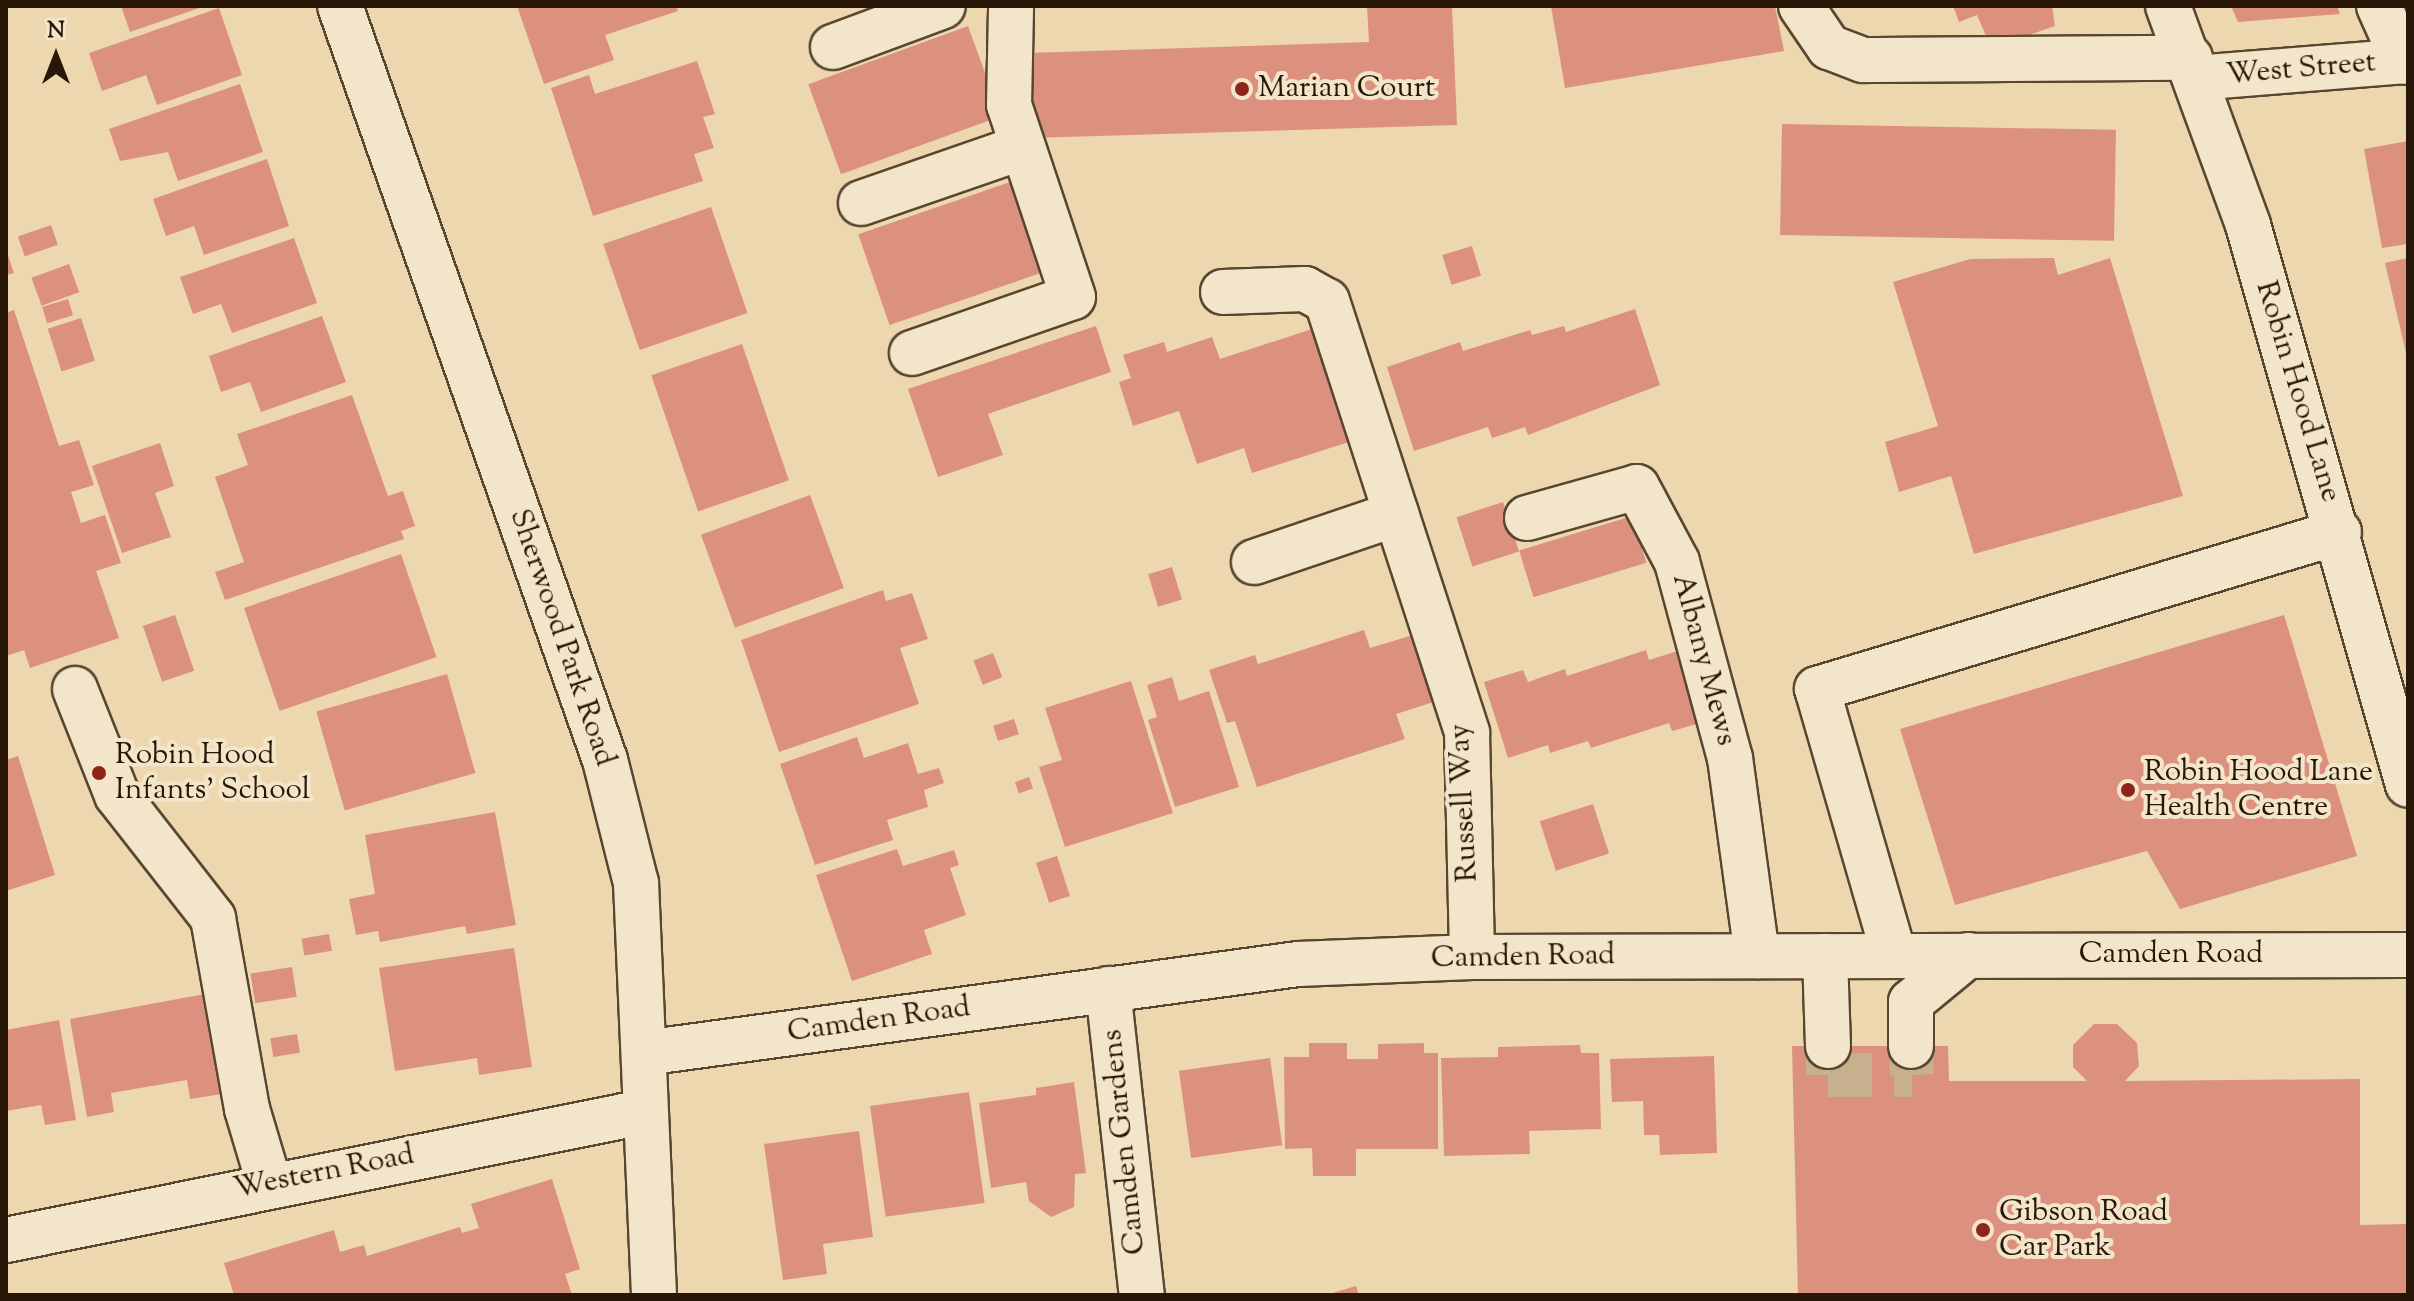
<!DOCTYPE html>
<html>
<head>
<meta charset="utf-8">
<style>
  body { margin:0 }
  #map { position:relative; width:2414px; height:1301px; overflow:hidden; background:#edd7ae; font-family:"Sorts Mill Goudy",serif }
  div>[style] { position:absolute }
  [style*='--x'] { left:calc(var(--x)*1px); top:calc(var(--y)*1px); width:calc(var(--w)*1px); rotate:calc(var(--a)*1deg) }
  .building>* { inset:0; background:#dc917f; transform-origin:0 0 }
  .minor-tunnel>* { height:44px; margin-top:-22px; transform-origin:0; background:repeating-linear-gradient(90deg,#c6b08d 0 44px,transparent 0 66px) }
  .roads { filter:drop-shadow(2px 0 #594631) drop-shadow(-2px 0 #594631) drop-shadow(0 2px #594631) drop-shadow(0 -2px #594631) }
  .minor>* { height:44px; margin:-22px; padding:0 22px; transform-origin:22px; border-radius:22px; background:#f3e5ca }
  .dots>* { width:22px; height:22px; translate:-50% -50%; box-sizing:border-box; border:4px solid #f3e5ca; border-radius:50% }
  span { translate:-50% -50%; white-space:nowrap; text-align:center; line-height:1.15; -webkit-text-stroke:8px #f3e5ca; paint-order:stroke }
  .street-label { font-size:30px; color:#281607 }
  .poi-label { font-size:30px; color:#281607 }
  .left { translate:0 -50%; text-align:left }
  .frame { position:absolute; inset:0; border:8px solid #281607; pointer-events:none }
  .north { position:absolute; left:16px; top:16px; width:80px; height:80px; -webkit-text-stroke:6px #f3e5ca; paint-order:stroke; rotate:0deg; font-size:22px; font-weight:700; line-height:32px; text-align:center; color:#281607 }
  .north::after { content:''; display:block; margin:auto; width:28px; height:36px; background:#281607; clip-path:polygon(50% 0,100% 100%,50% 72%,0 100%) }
</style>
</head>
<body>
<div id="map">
  <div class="building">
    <i style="clip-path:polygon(121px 6px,205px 6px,130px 32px)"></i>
    <i style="clip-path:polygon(517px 6px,676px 6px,678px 11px,605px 35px,614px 60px,544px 84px)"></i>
    <i style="clip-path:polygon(1367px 6px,1452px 6px,1457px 125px,1030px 138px,1028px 53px,1369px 42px)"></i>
    <i style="clip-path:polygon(1551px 6px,1775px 6px,1784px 51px,1565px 88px)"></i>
    <i style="clip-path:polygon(1953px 6px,2052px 6px,2055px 26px,2006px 43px,1989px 43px,1977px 15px,1959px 22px)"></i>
    <i style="clip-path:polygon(2231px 6px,2337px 6px,2340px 14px,2238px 22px)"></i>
    <i style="clip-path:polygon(219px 8px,242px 75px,157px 105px,146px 75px,102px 91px,89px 53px)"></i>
    <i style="left:968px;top:26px;width:96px;height:170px;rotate:70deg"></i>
    <i style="clip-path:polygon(697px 61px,715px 114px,703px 117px,714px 148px,694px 154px,703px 181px,593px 216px,551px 88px,589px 75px,595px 94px)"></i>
    <i style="clip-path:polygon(240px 84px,263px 152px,178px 181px,168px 152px,120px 161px,109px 129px)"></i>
    <i style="left:1782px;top:124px;width:334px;height:111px;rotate:1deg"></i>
    <i style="clip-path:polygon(2408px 141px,2408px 244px,2382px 248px,2364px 149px)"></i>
    <i style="clip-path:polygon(267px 159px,289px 226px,204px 255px,194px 226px,166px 236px,153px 199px)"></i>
    <i style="left:1019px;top:179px;width:96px;height:170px;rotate:71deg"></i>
    <i style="left:711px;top:207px;width:112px;height:114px;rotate:71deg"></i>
    <i style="left:51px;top:225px;width:21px;height:35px;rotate:71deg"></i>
    <i style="clip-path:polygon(294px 238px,317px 303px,232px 333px,221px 304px,193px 314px,180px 277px)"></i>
    <i style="left:1472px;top:246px;width:31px;height:31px;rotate:73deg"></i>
    <i style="clip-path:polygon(6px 250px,14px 273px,6px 275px)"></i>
    <i style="clip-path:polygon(2054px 258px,2058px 275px,2110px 258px,2183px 496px,1974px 554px,1951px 476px,1899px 492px,1885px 442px,1938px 426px,1893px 282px,1970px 259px)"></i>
    <i style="clip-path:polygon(2408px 258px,2408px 357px,2407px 357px,2385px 263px)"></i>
    <i style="left:69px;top:264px;width:30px;height:40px;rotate:70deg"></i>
    <i style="left:68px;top:299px;width:17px;height:27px;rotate:73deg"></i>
    <i style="clip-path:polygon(1635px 309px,1660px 385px,1528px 435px,1525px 427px,1492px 438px,1488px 427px,1414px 451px,1387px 367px,1460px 342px,1463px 351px,1530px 330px,1532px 335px,1564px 326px,1566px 332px)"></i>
    <i style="clip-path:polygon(14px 310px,59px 446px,79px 440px,94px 485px,71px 492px,81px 523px,105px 515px,121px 563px,96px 571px,119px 638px,30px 668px,24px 650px,6px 656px,6px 313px)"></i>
    <i style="clip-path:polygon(322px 316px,346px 382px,261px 412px,250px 382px,221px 392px,209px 356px)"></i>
    <i style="left:81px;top:318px;width:45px;height:35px;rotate:72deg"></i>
    <i style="clip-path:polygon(1096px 326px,1111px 372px,988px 414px,1003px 455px,938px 477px,908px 389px)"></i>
    <i style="clip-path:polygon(1315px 328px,1352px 441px,1252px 473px,1244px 448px,1197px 464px,1179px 411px,1133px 426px,1119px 382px,1131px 378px,1123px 355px,1164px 342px,1167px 352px,1212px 337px,1220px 359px)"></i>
    <i style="left:742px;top:344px;width:144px;height:96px;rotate:71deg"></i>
    <i style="clip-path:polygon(352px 395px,388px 496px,403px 491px,415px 526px,401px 531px,404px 539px,225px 600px,215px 572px,244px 562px,215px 477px,248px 465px,237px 434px)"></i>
    <i style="clip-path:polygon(160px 443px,174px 486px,155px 493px,171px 537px,122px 553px,92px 466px)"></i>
    <i style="left:810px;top:495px;width:99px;height:116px;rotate:70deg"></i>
    <i style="left:1503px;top:502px;width:52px;height:49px;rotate:72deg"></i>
    <i style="left:1632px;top:516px;width:49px;height:118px;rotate:73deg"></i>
    <i style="left:401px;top:554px;width:109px;height:166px;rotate:71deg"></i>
    <i style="left:1172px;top:567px;width:34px;height:25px;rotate:73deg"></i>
    <i style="clip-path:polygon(883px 590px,886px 601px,912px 593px,928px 639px,900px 648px,919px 704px,779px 752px,741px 640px)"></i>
    <i style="left:175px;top:615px;width:59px;height:34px;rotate:71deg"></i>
    <i style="clip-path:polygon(2284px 615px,2357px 856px,2180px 909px,2147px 851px,1955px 905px,1900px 729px)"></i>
    <i style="clip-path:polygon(1364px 630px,1370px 648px,1413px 635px,1440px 700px,1396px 714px,1405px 739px,1257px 787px,1235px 721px,1227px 723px,1209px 670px,1255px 655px,1258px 664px)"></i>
    <i style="clip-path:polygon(1646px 650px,1649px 660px,1681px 650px,1704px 722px,1672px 731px,1669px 723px,1591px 748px,1588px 741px,1550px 753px,1548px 745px,1508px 758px,1484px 682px,1523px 670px,1528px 682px,1565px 669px,1567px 676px)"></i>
    <i style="left:993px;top:653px;width:26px;height:21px;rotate:69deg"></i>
    <i style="left:447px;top:674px;width:103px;height:136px;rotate:74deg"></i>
    <i style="clip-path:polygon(1172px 677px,1179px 701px,1209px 691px,1239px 787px,1175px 807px,1148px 720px,1157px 717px,1147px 685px)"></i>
    <i style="clip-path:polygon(1131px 681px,1173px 813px,1065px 847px,1039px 767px,1062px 760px,1045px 708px)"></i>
    <i style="left:1014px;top:719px;width:16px;height:22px;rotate:72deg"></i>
    <i style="clip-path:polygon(857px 737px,864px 758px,908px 743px,918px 774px,939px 768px,944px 783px,924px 790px,928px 807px,887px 820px,893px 840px,815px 865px,780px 764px)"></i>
    <i style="clip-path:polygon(18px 756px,55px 875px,6px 891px,6px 760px)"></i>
    <i style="left:1029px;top:777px;width:12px;height:15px;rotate:70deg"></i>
    <i style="left:1593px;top:804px;width:52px;height:56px;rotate:72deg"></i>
    <i style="clip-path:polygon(495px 812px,516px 925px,467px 934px,465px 926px,380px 942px,378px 931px,356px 935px,349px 899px,375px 894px,365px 835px)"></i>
    <i style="clip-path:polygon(897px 849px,903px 866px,954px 850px,959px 865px,950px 868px,966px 915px,924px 930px,932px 954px,852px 981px,816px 875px)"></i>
    <i style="left:1057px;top:856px;width:42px;height:22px;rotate:72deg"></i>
    <i style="left:329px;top:934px;width:17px;height:28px;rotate:80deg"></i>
    <i style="clip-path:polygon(514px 948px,532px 1067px,479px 1075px,477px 1058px,395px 1071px,379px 968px)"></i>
    <i style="left:292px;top:967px;width:30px;height:42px;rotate:81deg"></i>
    <i style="clip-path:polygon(205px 994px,222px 1094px,190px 1099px,187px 1080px,111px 1093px,114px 1112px,87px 1117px,70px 1019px)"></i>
    <i style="clip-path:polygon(59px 1020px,76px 1120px,45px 1125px,41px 1105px,6px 1111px,6px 1030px)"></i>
    <i style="clip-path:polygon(2094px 1024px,2117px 1024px,2137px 1043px,2139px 1066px,2125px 1081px,2360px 1079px,2360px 1225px,2408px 1224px,2408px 1295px,1798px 1295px,1792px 1046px,1948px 1046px,1949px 1081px,2087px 1081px,2073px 1067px,2073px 1045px)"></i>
    <i style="left:297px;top:1034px;width:19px;height:27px;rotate:81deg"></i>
    <i style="clip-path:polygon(1309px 1043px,1347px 1043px,1347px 1059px,1378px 1059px,1378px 1044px,1424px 1043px,1424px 1053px,1438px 1053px,1438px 1149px,1356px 1149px,1356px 1176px,1313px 1176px,1312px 1148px,1285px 1149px,1284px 1057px,1309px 1057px)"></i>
    <i style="clip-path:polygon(1580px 1045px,1581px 1053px,1599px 1053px,1601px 1129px,1529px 1131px,1530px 1154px,1444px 1156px,1441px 1058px,1498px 1057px,1498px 1047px)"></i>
    <i style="clip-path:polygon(1714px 1056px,1717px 1153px,1660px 1155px,1659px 1135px,1644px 1135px,1643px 1101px,1612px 1102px,1610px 1059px)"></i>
    <i style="left:1270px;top:1058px;width:88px;height:92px;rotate:82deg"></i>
    <i style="clip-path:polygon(1074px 1082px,1086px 1173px,1075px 1174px,1074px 1207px,1051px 1217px,1029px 1201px,1026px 1182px,991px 1188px,979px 1103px,1036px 1095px,1036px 1088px)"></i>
    <i style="left:969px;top:1092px;width:112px;height:100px;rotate:82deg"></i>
    <i style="clip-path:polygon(859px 1131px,873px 1237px,823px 1244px,827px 1274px,783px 1280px,764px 1144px)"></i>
    <i style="clip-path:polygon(552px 1179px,580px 1269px,565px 1274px,572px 1295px,234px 1295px,224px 1263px,334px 1230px,340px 1252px,364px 1245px,367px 1256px,460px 1227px,462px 1233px,479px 1228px,471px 1204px)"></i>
    <i style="clip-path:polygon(1356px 1286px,1359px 1295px,1329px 1295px,1329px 1294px)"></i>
  </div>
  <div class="minor-tunnel">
    <i style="--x:1828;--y:1046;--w:29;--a:90"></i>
    <i style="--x:1828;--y:1075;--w:84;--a:0"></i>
    <i style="--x:1912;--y:1075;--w:29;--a:-92"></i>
  </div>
  <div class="roads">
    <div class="minor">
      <i style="--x:340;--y:6;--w:799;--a:70.64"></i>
      <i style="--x:605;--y:760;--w:127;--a:75.9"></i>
      <i style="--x:636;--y:883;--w:412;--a:87.5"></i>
      <i style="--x:1801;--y:6;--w:50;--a:55.7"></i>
      <i style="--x:1829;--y:47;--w:36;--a:21"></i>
      <i style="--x:1863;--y:60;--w:327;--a:-0.4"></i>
      <i style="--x:2168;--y:6;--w:233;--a:69.9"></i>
      <i style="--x:2248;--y:225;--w:582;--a:74.05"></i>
      <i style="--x:2379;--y:6;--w:61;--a:65.9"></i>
      <i style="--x:833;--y:47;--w:117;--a:-20.4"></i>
      <i style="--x:2195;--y:78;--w:214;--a:-4.6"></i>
      <i style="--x:861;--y:203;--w:171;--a:-19.1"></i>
      <i style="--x:1223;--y:292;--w:82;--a:-2.1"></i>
      <i style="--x:1305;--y:289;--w:25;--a:29"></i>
      <i style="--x:1327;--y:301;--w:454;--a:72"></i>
      <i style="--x:1467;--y:733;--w:224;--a:88.7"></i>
      <i style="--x:912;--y:353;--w:170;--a:-19.2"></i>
      <i style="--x:1073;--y:297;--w:202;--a:-108.4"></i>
      <i style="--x:1009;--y:105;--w:99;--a:-88.8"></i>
      <i style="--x:1527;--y:518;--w:114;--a:-15.7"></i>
      <i style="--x:1637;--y:487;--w:85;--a:61.9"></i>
      <i style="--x:1677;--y:562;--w:203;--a:74.9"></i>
      <i style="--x:1730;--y:758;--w:200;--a:82.2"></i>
      <i style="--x:1254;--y:562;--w:150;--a:-18.7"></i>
      <i style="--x:75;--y:689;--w:114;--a:68.4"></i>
      <i style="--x:117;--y:795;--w:156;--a:52"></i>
      <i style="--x:213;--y:918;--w:194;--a:79.9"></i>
      <i style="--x:247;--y:1109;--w:77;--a:73.4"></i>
      <i style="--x:1894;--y:955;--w:277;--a:-106.1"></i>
      <i style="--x:1817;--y:689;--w:545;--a:-16.74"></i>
      <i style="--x:1825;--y:956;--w:90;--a:88.1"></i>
      <i style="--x:1108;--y:989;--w:308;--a:83.7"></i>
      <i style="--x:1911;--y:1046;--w:44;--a:-90"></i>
      <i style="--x:1911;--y:1002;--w:74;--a:-39.5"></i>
      <i style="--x:644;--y:1053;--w:660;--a:-7.75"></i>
      <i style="--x:1298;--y:964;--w:174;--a:-2.3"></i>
      <i style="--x:1472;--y:957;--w:936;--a:-0.12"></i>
      <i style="--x:6;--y:1240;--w:650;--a:-11.36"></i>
    </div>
  </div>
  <div class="dots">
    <i style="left:1242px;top:89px;background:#8f2418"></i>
    <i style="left:99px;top:773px;background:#8f2418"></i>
    <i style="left:2128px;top:790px;background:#8f2418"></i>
    <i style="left:1983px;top:1230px;background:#8f2418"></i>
  </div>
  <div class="street-label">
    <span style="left:2301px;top:70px;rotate:-5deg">West Street</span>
    <span style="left:2297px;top:392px;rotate:73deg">Robin Hood Lane</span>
    <span style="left:561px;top:638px;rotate:71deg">Sherwood Park Road</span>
    <span style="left:1703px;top:660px;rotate:75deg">Albany Mews</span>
    <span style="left:1465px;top:803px;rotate:-93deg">Russell Way</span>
    <span style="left:2171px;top:955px">Camden Road</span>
    <span style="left:1523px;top:958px;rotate:-1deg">Camden Road</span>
    <span style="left:879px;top:1021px;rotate:-8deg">Camden Road</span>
    <span style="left:1125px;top:1142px;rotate:-96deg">Camden Gardens</span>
    <span style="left:324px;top:1173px;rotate:-11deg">Western Road</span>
  </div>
  <div class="poi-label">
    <span class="left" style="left:1258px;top:89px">Marian Court</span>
    <span class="left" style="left:115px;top:773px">Robin Hood<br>Infants' School</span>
    <span class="left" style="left:2144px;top:790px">Robin Hood Lane<br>Health Centre</span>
    <span class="left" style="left:1999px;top:1230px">Gibson Road<br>Car Park</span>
  </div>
  <div class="frame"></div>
  <div class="north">N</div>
</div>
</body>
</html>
